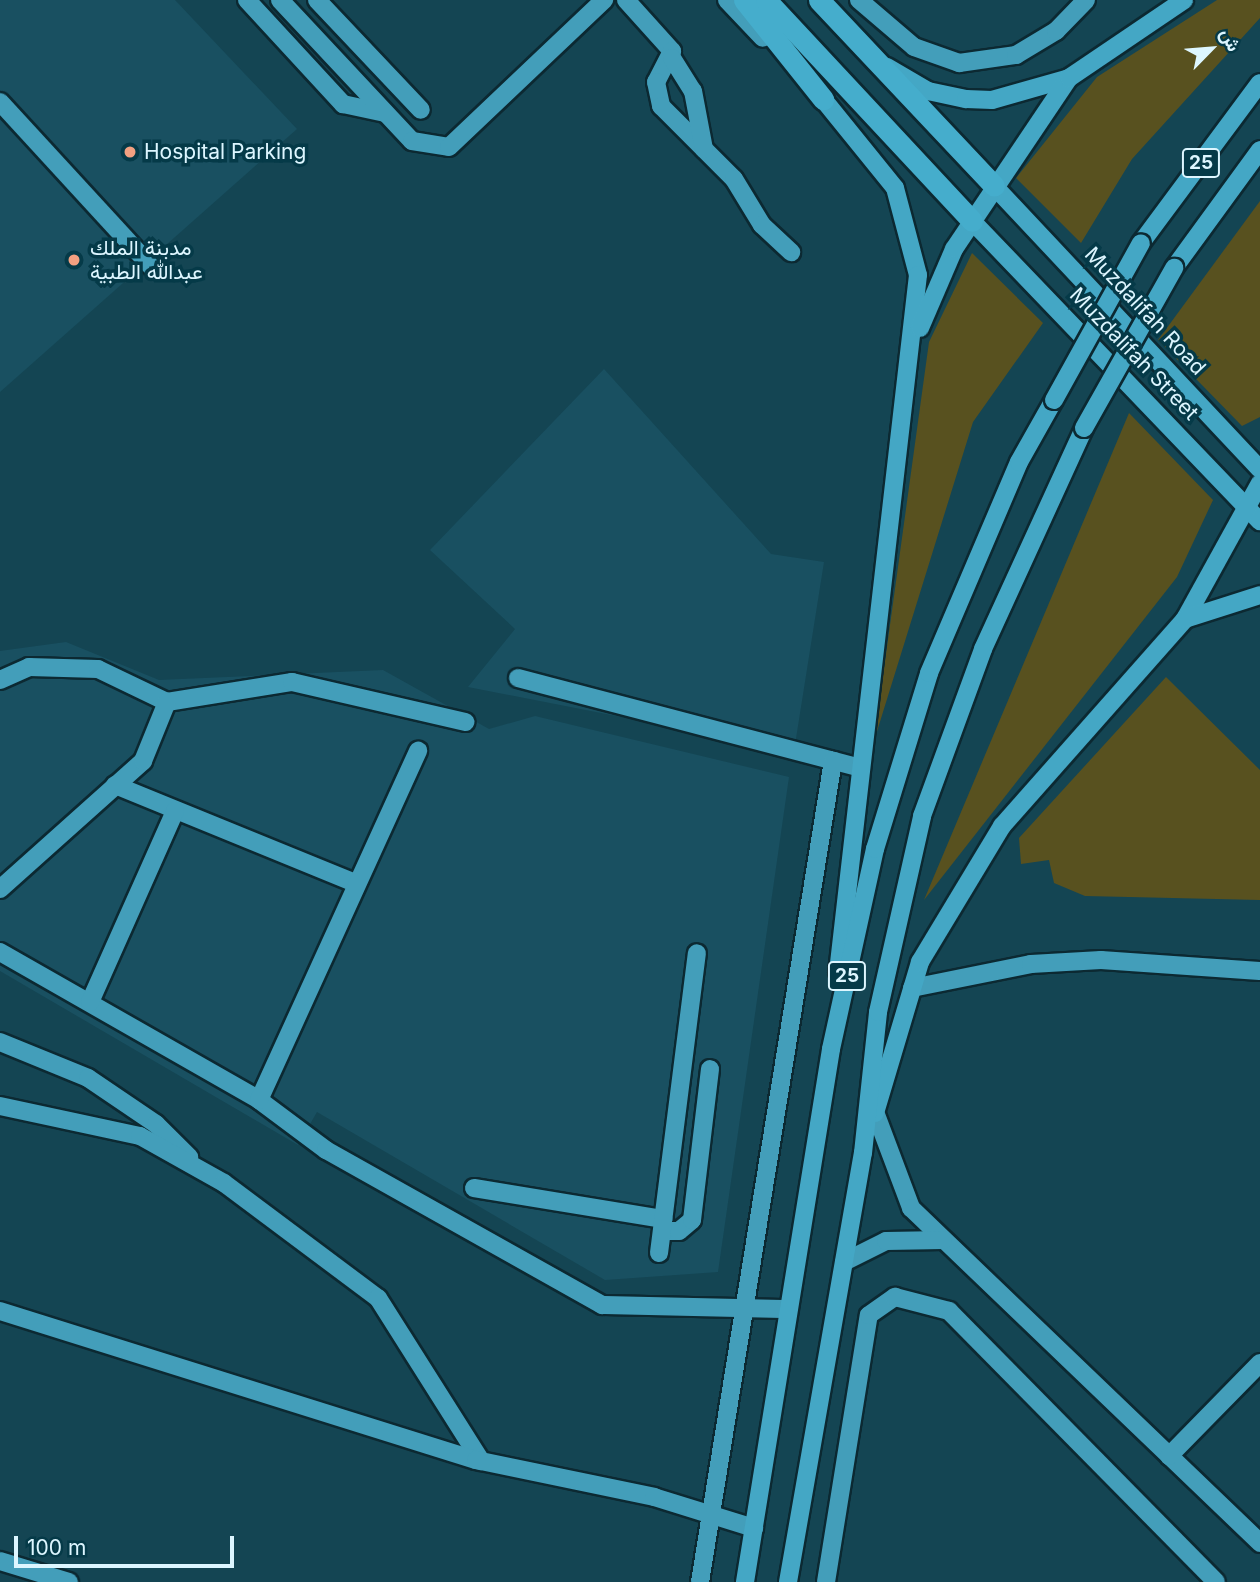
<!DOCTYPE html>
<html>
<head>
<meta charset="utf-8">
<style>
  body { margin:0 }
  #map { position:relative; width:1260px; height:1582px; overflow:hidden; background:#144553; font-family:Inter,Vazirmatn,sans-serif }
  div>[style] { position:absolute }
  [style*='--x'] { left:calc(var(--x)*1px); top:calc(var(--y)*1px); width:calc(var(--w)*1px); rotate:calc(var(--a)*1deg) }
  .built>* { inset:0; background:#195061 }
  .green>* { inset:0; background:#58511f }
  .roads { filter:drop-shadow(2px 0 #0c2932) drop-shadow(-2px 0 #0c2932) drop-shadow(0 2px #0c2932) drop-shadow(0 -2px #0c2932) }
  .minor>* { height:18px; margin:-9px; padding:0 9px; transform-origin:9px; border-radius:9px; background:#439eba }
  .major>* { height:18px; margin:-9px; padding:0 9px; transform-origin:9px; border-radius:9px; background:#44a7c5 }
  .highway>* { height:21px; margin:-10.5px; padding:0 10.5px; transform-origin:10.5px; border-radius:10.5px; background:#45adcc }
  .bridges { filter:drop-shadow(2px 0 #0c2932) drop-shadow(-2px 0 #0c2932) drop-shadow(0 2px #0c2932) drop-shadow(0 -2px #0c2932) }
  .major-bridge>* { height:18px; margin:-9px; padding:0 9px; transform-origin:9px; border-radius:9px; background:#44a7c5 }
  .dots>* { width:19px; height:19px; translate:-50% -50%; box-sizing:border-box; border:4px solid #053a48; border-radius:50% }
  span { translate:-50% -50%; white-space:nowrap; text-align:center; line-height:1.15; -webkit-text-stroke:7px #053a48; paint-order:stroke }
  .shield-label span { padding:2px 5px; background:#053a48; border:2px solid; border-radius:5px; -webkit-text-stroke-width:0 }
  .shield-label { font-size:19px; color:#ddf6ff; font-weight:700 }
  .poi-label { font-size:21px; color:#ddf6ff }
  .left { translate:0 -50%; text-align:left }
  .street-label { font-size:21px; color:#ddf6ff }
  .north { position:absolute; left:1176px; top:14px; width:70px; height:70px; -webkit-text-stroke:5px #053a48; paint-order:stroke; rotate:65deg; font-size:19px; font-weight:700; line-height:28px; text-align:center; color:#ddf6ff }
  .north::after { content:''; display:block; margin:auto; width:24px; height:32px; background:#ddf6ff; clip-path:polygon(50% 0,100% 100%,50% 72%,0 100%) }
  .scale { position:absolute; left:14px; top:1536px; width:220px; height:32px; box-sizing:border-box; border:4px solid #ddf6ff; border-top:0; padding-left:9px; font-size:21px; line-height:24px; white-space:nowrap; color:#ddf6ff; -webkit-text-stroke:5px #053a48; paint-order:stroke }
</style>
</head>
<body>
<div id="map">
  <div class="built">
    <i style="clip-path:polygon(0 0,175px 0,297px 129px,0 392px)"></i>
    <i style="clip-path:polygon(604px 369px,771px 554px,824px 562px,794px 751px,468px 687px,515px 629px,430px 550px)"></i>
    <i style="clip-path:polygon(66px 642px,159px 680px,383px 670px,489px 729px,535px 716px,789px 777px,718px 1272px,605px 1280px,317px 1112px,298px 1145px,0 971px,0 651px)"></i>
  </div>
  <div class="green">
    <i style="clip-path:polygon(1217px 0,1260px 0,1260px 18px,1132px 159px,1081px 243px,1016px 178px,1097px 77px)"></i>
    <i style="clip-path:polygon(1260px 201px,1260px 417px,1242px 426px,1158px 340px)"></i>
    <i style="clip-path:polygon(972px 253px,1043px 323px,973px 422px,874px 741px,929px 342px)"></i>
    <i style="clip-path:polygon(1129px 413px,1213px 500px,1177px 577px,924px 900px)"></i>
    <i style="clip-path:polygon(1166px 677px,1260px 770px,1260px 900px,1085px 896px,1054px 883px,1049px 860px,1021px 864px,1019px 838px)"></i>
  </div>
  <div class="roads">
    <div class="minor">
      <i style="--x:247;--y:0;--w:142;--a:47.3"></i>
      <i style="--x:343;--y:104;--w:43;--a:12.1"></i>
      <i style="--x:280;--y:0;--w:193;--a:46.9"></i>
      <i style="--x:412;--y:141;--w:37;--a:9"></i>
      <i style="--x:449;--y:147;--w:214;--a:-43.5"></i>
      <i style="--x:317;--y:0;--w:151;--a:46.6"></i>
      <i style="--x:626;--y:0;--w:69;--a:48"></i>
      <i style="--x:672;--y:51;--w:35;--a:117"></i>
      <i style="--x:656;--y:82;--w:25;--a:78"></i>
      <i style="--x:661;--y:106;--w:103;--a:45"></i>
      <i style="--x:734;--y:179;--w:54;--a:58.7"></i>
      <i style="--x:762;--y:225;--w:40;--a:43"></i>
      <i style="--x:727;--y:0;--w:52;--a:46.5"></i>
      <i style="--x:859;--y:0;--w:72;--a:40.5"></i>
      <i style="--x:914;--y:47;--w:48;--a:19.6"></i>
      <i style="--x:959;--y:63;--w:58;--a:-8"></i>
      <i style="--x:1016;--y:55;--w:47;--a:-31"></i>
      <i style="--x:1056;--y:31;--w:43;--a:-45.9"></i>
      <i style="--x:672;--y:58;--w:39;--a:58"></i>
      <i style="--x:693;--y:91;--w:59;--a:79.3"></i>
      <i style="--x:0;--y:102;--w:222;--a:47.4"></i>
      <i style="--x:518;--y:678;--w:350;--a:14.7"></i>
      <i style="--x:0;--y:680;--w:32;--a:-24"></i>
      <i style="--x:29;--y:667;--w:69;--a:1.7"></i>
      <i style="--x:98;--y:669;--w:76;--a:25.6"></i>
      <i style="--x:167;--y:702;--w:127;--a:-9.1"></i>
      <i style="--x:292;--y:682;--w:178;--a:13"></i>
      <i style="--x:115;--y:785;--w:261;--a:22.2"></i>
      <i style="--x:0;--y:889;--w:192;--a:-41.8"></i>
      <i style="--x:143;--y:761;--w:64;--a:-67.9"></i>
      <i style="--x:0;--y:952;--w:298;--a:29.7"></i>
      <i style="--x:259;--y:1100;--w:84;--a:36.7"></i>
      <i style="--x:326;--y:1150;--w:317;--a:29.3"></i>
      <i style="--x:602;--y:1305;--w:183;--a:1.3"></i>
      <i style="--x:912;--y:988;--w:121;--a:-11.4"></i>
      <i style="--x:1031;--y:964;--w:70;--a:-3.3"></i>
      <i style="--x:1101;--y:960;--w:159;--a:4"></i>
      <i style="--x:90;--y:1002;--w:209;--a:-66"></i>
      <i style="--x:0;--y:1042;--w:95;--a:22.2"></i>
      <i style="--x:88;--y:1078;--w:82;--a:34.1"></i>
      <i style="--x:156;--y:1124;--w:47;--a:45"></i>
      <i style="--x:259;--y:1100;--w:384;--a:-65.5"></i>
      <i style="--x:0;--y:1106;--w:143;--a:12.1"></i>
      <i style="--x:140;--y:1136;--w:96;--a:29.2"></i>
      <i style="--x:224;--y:1183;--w:192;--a:36.8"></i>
      <i style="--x:378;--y:1298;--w:193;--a:57.7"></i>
      <i style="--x:875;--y:1112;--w:103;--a:69.4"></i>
      <i style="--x:911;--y:1208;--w:484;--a:43.8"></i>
      <i style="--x:474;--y:1188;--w:192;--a:9.3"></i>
      <i style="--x:662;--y:1231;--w:17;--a:0"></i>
      <i style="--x:679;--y:1231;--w:17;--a:-40"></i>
      <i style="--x:692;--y:1220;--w:152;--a:-83.2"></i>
      <i style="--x:659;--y:1253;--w:302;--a:-82.8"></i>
      <i style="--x:844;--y:1262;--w:47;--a:-26.6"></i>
      <i style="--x:886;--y:1241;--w:57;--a:-1"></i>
      <i style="--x:0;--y:1311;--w:499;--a:17.4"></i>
      <i style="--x:476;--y:1460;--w:182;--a:11.7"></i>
      <i style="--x:654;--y:1497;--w:105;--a:17.2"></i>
      <i style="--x:1169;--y:1456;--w:130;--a:-45.6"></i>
      <i style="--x:0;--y:1561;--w:72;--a:16.9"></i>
      <i style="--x:700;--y:1582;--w:832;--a:-80.8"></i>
      <i style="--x:826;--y:1582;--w:270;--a:-80.9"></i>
      <i style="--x:869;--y:1315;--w:32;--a:-35"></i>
      <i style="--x:895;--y:1297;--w:56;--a:14.5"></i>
      <i style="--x:949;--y:1311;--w:380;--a:45.4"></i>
    </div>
    <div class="major">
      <i style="--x:887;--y:67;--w:48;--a:30.3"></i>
      <i style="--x:928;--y:91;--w:39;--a:12"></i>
      <i style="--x:966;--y:99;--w:26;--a:2"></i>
      <i style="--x:992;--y:100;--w:80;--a:-15.9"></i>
      <i style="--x:823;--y:99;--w:114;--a:51"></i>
      <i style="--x:895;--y:188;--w:90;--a:75.2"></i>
      <i style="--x:918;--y:275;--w:702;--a:96.55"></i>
      <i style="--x:994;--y:186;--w:388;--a:46.8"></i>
      <i style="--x:972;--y:221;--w:416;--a:46.2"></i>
      <i style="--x:1141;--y:243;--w:199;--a:-53.4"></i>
      <i style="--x:1174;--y:268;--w:146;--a:-53.9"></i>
      <i style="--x:920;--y:328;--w:86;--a:-66.7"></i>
      <i style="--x:954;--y:249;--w:206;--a:-56.1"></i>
      <i style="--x:1069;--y:78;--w:139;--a:-34.1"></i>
      <i style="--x:1185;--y:619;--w:155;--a:-61.1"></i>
      <i style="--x:875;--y:1113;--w:158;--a:-73.4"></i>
      <i style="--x:920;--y:962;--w:159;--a:-58.9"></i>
      <i style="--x:1002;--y:826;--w:276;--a:-48.5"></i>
      <i style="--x:1185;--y:619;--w:79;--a:-17.7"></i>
      <i style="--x:745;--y:1582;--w:540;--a:-80.83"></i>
      <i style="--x:831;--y:1049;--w:205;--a:-77.6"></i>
      <i style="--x:875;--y:849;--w:184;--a:-72.9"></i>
      <i style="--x:929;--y:673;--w:229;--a:-66.9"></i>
      <i style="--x:1019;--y:462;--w:71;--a:-60.6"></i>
      <i style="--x:788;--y:1582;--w:436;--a:-80.1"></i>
      <i style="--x:863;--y:1153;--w:142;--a:-83.9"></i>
      <i style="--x:878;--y:1012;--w:201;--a:-77.3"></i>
      <i style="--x:922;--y:816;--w:178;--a:-69.9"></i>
      <i style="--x:983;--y:649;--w:243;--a:-65.4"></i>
    </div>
    <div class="highway">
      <i style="--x:744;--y:0;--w:127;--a:51.4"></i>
      <i style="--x:766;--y:0;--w:302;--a:47"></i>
      <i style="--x:819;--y:0;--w:255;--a:46.7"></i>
    </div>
  </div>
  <div class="bridges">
    <div class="major-bridge">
      <i style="--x:1054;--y:400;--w:179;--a:-61"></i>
      <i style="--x:1084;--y:428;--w:184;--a:-60.6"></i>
    </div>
  </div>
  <div class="dots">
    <i style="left:130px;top:152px;background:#f2a081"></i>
    <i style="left:74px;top:260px;background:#f2a081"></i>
  </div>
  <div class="shield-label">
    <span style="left:1201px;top:163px">25</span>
    <span style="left:847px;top:976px">25</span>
  </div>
  <div class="poi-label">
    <span class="left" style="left:144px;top:152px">Hospital Parking</span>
    <span class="left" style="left:90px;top:260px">مدينة الملك<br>عبدالله الطبية</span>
  </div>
  <div class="street-label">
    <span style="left:1145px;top:311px;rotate:47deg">Muzdalifah Road</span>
    <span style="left:1134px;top:354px;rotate:46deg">Muzdalifah Street</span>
  </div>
  <div class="north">ش</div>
  <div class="scale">100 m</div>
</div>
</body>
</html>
